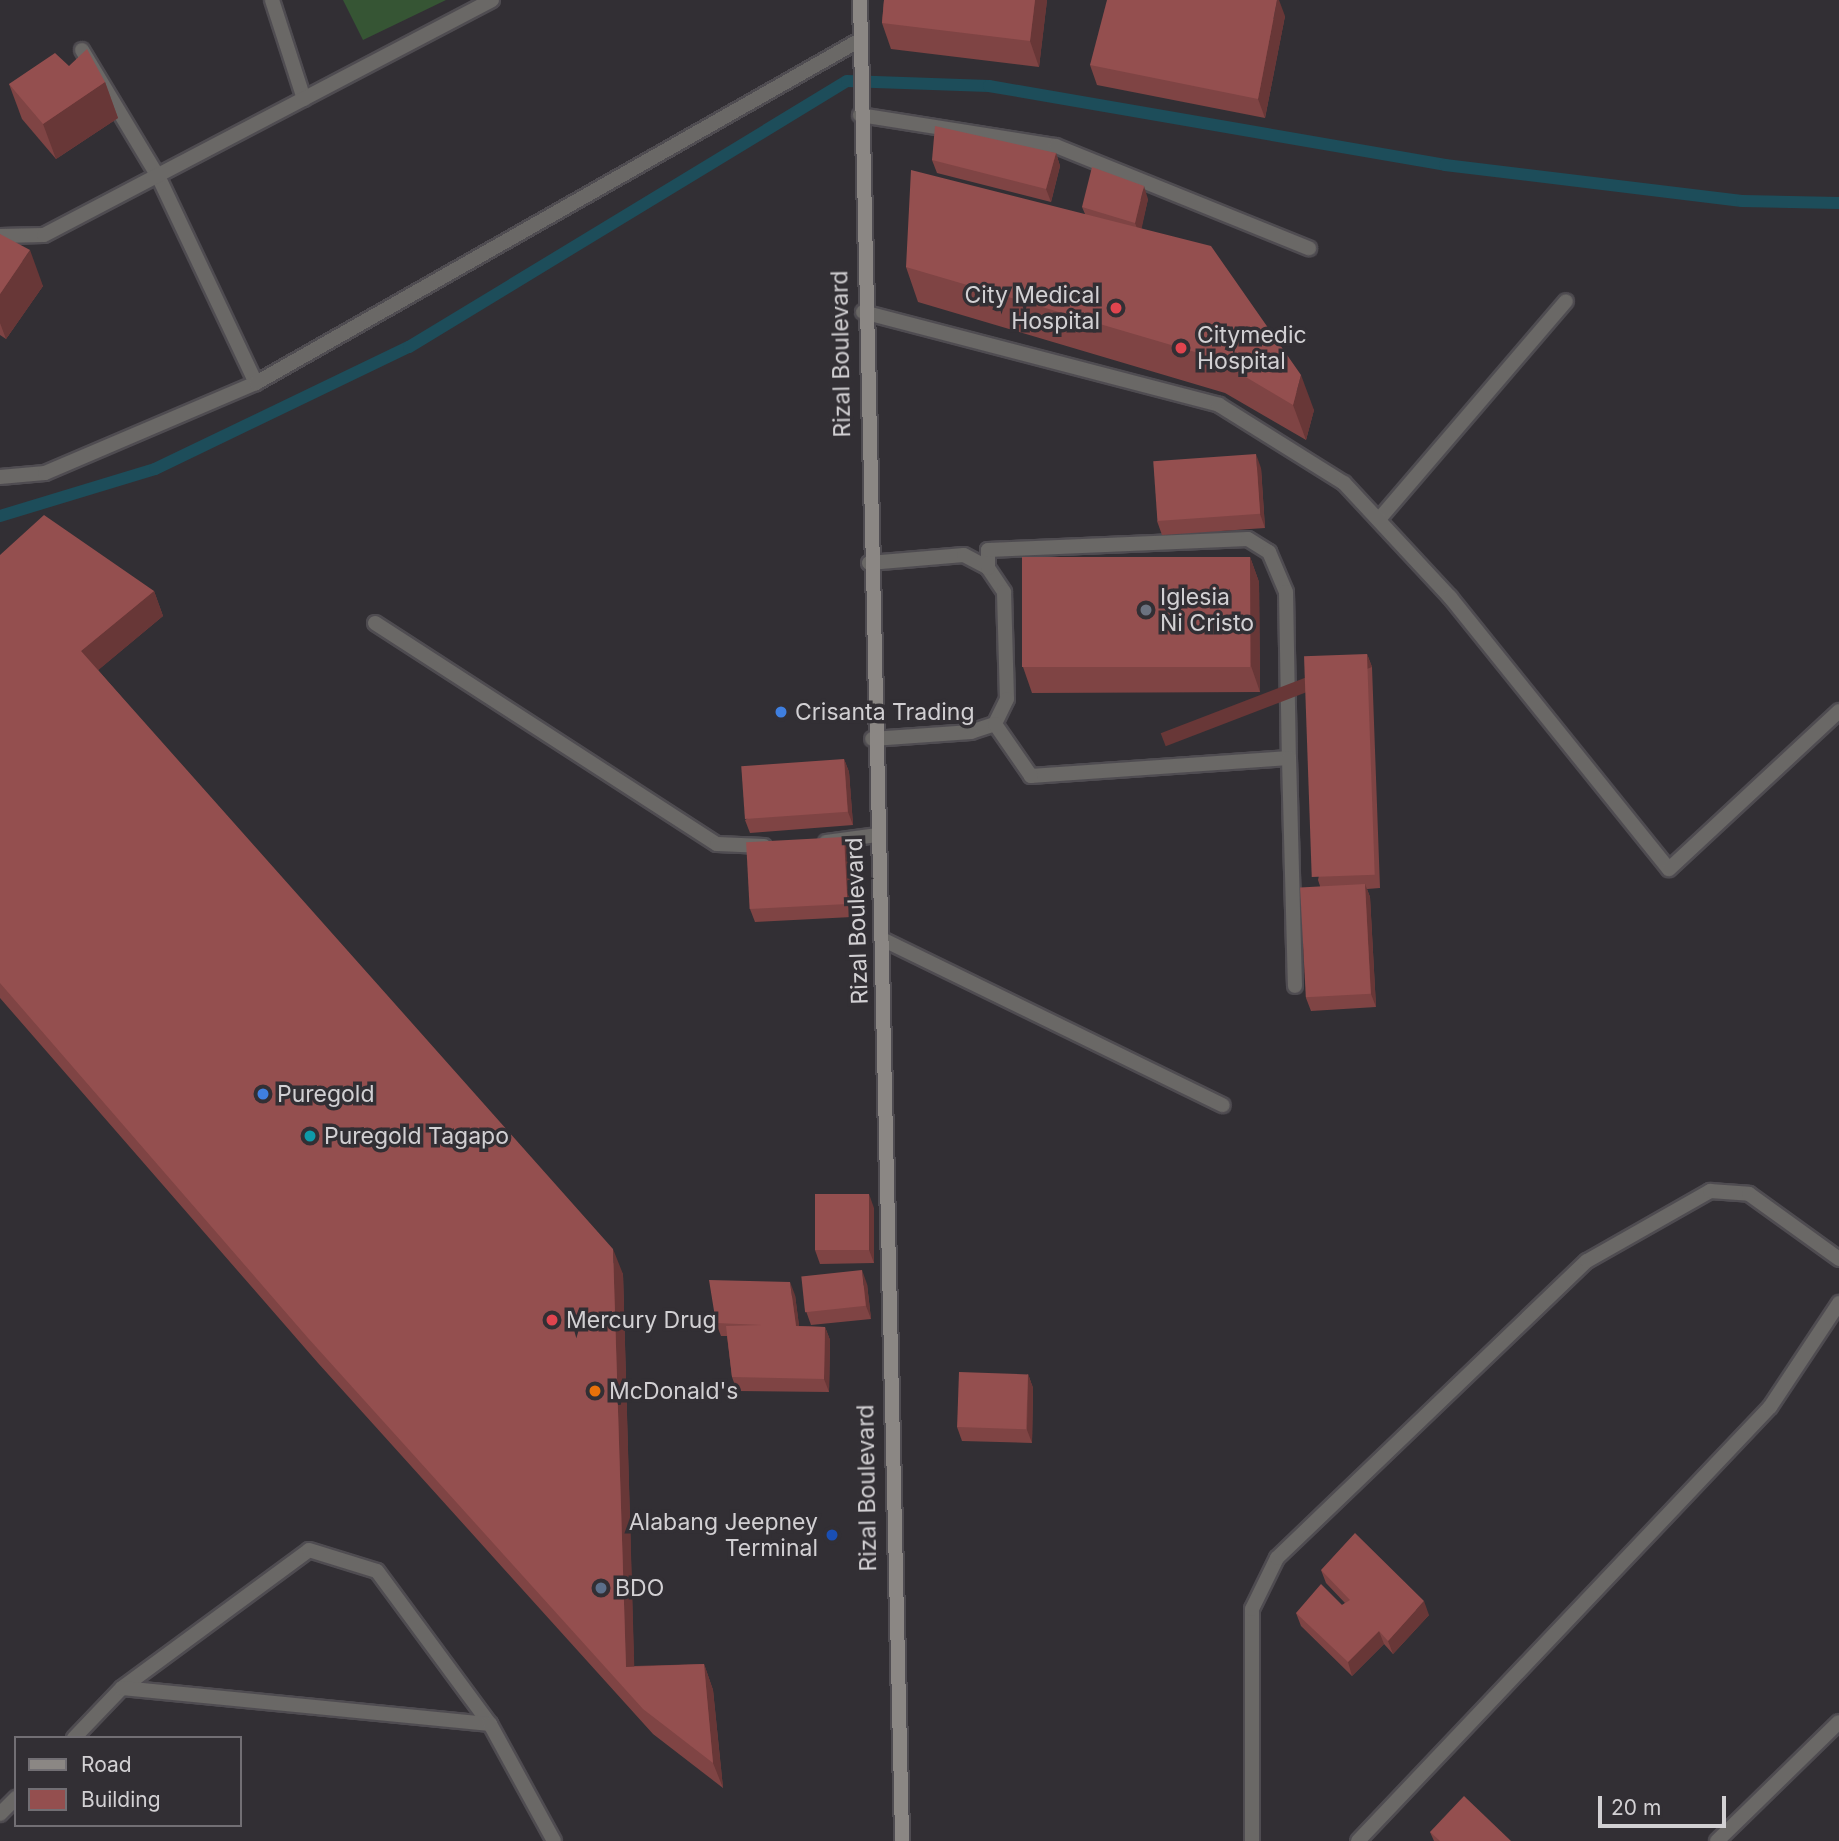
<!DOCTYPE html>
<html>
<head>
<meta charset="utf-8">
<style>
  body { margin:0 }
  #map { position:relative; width:1839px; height:1841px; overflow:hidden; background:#322f34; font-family:Inter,sans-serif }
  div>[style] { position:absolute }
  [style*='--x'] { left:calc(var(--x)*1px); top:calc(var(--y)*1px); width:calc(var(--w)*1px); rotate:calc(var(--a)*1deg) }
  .green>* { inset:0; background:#365534 }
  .stream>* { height:12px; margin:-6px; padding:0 6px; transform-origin:6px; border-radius:6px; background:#1d4d5a }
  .roads { filter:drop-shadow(2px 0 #4f4c51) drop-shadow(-2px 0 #4f4c51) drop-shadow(0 2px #4f4c51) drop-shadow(0 -2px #4f4c51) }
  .service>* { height:14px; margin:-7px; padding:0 7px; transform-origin:7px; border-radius:7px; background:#6a6866 }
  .minor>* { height:14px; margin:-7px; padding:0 7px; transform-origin:7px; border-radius:7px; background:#6a6866 }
  .tertiary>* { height:14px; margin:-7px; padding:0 7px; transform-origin:7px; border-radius:7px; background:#6a6866 }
  .secondary>* { height:14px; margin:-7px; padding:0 7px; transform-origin:7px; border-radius:7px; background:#8b8784 }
  .wall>* { inset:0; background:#7f4444 }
  .shaded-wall>* { inset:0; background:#683737; transform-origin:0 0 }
  .building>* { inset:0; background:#944f4f; transform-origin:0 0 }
  .dots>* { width:19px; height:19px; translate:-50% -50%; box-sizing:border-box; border:4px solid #322f34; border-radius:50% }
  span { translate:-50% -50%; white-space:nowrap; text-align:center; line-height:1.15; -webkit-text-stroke:7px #322f34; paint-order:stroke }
  .poi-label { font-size:23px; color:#d2d0d3 }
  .right { translate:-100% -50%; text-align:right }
  .left { translate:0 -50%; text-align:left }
  .street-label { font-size:23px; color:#d2d0d3 }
  .legend { position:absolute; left:14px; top:1736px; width:228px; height:91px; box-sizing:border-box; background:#322f34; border:2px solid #726f74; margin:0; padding:9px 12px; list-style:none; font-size:21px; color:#d2d0d3 }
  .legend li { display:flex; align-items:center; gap:14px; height:35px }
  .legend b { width:35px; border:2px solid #726f74 }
  .scale { position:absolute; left:1598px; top:1796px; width:128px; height:32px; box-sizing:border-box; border:4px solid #d2d0d3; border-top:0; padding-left:9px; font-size:21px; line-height:24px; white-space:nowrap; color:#d2d0d3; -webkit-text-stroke:5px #322f34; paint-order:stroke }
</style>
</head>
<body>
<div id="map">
  <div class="green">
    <i style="clip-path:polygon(343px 0,446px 0,363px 40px)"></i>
  </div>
  <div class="stream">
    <i style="--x:0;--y:516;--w:162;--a:-16.9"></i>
    <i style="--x:155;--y:469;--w:282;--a:-25.7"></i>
    <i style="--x:409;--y:347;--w:512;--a:-31.27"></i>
    <i style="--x:847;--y:81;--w:142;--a:2"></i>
    <i style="--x:989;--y:86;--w:463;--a:9.8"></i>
    <i style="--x:1445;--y:165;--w:299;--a:6.9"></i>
    <i style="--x:1742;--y:201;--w:97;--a:1.2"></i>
  </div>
  <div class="roads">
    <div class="service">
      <i style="--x:860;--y:115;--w:198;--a:9"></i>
      <i style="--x:1056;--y:146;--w:273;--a:22"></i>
      <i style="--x:1381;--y:517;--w:284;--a:-49.4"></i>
      <i style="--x:869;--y:563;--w:95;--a:-4.8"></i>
      <i style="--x:964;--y:555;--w:27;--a:28"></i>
      <i style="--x:988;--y:568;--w:29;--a:56"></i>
      <i style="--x:1004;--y:592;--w:107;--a:88.4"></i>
      <i style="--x:1007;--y:699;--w:28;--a:116"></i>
      <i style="--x:995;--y:724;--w:25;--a:162"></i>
      <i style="--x:971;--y:732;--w:99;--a:176"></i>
      <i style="--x:988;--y:568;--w:18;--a:-90"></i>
      <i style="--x:988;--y:550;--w:260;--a:-2.4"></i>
      <i style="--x:1248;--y:539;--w:25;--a:32"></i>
      <i style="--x:1269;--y:552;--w:43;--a:67"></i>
      <i style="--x:1286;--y:592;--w:166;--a:89"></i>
      <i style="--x:1289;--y:758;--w:259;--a:176"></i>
      <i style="--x:1031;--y:776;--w:63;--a:-124.7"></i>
      <i style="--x:1289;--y:758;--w:228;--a:88.5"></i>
    </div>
    <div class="minor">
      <i style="--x:272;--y:0;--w:104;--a:72.1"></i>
      <i style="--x:82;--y:50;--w:149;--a:59"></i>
      <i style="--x:159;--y:178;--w:227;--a:64.7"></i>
      <i style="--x:0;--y:236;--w:44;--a:-1.3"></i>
      <i style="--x:44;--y:235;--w:506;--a:-27.68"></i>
      <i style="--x:863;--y:312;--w:368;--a:14.6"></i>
      <i style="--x:1219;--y:405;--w:147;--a:32"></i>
      <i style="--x:1344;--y:483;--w:156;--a:47.1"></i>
      <i style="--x:1450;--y:597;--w:349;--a:51.2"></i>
      <i style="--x:1669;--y:869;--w:232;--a:-42.9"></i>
      <i style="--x:0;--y:477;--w:45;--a:-5.1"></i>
      <i style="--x:45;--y:473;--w:229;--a:-23.1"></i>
      <i style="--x:256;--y:383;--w:695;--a:-29.59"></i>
      <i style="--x:375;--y:623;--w:407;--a:32.9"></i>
      <i style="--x:717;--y:844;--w:47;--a:2.4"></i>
      <i style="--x:826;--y:842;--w:51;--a:-7.8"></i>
      <i style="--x:882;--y:939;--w:379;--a:26"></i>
      <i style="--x:122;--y:1688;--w:232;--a:-36.4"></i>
      <i style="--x:309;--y:1550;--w:71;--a:17.2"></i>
      <i style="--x:377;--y:1571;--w:190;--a:53.6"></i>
      <i style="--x:74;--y:1738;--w:69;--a:-46.2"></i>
      <i style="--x:122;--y:1688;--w:370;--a:5.6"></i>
      <i style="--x:490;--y:1724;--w:133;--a:61.3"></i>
      <i style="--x:0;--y:1814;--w:23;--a:-45"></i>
      <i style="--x:1252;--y:1841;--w:232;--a:-90"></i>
      <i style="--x:1252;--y:1609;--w:57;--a:-63.9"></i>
      <i style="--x:1277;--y:1558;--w:429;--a:-43.8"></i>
      <i style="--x:1587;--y:1261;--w:142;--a:-29.6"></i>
      <i style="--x:1710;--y:1191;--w:39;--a:4"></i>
      <i style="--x:1749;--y:1194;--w:111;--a:35.8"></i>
    </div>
    <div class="tertiary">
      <i style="--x:1358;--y:1841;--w:598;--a:-46.49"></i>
      <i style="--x:1770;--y:1407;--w:125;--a:-56.4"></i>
      <i style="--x:1717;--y:1841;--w:170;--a:-44.3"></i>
    </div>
    <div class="secondary">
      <i style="--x:860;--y:0;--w:1841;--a:88.69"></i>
    </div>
  </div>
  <div class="wall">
    <i style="clip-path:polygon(884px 0,1047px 0,1039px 67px,891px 49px,882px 23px)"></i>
    <i style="clip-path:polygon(1285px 16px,1265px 118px,1097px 85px,1090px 65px)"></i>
    <i style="clip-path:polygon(69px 66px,105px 82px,118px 118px,56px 159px,22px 119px,9px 84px)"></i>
    <i style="clip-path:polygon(1056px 153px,1060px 166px,1051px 202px,937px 173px,932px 160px)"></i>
    <i style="clip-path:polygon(1148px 199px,1141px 229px,1314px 410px,1306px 440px,1225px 393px,918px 302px,906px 267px,1085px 214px,1082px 207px)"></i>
    <i style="clip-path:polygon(0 234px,43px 286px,6px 339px,0 335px)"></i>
    <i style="clip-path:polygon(1261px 468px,1265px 528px,1162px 535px,1157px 521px)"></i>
    <i style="clip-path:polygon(0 555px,154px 591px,163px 616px,98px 670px,623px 1274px,634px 1666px,704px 1664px,713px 1690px,723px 1788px,653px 1734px,318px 1363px,0 998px)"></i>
    <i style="clip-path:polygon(1250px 557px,1259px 582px,1260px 692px,1032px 693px,1023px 667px)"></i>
    <i style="clip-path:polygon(1367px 654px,1372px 667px,1380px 888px,1367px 889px,1370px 897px,1376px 1007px,1311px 1011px,1306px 998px,1320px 886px,1318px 880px)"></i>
    <i style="clip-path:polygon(844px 759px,849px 772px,853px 825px,750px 833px,745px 820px)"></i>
    <i style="clip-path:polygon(844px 837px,849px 850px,852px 917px,755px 922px,750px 909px)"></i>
    <i style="clip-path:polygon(874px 1208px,874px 1263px,820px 1264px,815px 1250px)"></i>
    <i style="clip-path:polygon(867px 1284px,871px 1319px,811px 1325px,806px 1311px)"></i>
    <i style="clip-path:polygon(795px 1295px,799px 1326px,825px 1327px,830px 1340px,829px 1392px,737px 1391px,732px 1377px,727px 1336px,721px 1336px,716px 1323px)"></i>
    <i style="clip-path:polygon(1028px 1374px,1033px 1388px,1032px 1443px,962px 1441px,957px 1427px)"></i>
    <i style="clip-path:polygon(1321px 1570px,1429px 1615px,1393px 1654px,1384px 1644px,1352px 1676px,1301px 1626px,1296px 1613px,1342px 1605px,1345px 1603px,1326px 1583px)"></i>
    <i style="clip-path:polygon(1430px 1832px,1511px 1841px,1434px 1841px)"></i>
  </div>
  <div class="shaded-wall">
    <i style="clip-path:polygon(1035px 0,1047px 0,1039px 67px,1030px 41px)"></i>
    <i style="clip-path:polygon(1277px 0,1279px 0,1285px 16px,1265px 118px,1258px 99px)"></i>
    <i style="clip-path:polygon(105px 82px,118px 118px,56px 159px,43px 124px)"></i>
    <i style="clip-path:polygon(1056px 153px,1060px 166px,1051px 202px,1046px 189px)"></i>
    <i style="clip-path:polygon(1144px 186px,1148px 199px,1140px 236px,1135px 223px)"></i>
    <i style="clip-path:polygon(30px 250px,43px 286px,6px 339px,0 323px,0 294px)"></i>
    <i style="clip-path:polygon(1301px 375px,1314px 410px,1306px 440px,1293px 405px)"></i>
    <i style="clip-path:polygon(1256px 454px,1261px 468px,1265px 528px,1260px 514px)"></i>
    <i style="clip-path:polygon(1250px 557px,1259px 582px,1260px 692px,1251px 666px)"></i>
    <i style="clip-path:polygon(154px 591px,163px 616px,90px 677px,81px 651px)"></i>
    <i style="left:1367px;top:654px;width:14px;height:221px;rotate:69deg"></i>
    <i style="clip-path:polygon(844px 759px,849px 772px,853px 825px,848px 812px)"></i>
    <i style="clip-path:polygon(844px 837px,849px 850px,852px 917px,847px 904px)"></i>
    <i style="clip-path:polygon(1365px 884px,1370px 897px,1376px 1007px,1371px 994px)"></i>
    <i style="clip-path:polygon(869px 1194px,874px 1208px,874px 1263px,869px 1250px)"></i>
    <i style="clip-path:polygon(613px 1249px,623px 1274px,635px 1692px,626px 1667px)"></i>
    <i style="clip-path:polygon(862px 1270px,867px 1284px,871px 1319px,866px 1306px)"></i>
    <i style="clip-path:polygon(790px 1282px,795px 1295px,801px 1340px,796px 1326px)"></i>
    <i style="clip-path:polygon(825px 1327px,830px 1340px,829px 1392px,824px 1379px)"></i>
    <i style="clip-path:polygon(1028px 1374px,1033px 1388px,1032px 1443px,1027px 1430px)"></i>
    <i style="clip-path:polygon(1424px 1601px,1429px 1615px,1393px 1654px,1388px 1641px)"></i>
    <i style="clip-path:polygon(1379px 1631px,1384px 1644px,1352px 1676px,1348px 1662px)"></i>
    <i style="clip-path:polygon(704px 1664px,713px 1690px,723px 1788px,713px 1763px)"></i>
  </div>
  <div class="building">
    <i style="clip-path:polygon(884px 0,1035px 0,1030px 41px,882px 23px)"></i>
    <i style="clip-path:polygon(1107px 0,1277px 0,1258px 99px,1090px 65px)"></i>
    <i style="clip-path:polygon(87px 49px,105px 82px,43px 124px,9px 84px,55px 53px,69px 66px)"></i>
    <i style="clip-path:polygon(935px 126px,1056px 153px,1046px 189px,932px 160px)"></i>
    <i style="clip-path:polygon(1092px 167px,1144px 186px,1135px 223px,1082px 207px)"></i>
    <i style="clip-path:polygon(911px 170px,1211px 246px,1301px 375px,1293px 405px,1212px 357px,906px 267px)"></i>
    <i style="clip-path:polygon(0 234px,30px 250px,0 294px)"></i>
    <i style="left:1256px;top:454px;width:60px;height:103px;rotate:86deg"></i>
    <i style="clip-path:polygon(44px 515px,154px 591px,81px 651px,613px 1249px,626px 1667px,704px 1664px,713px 1763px,643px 1709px,308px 1338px,0 983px,0 555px)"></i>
    <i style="left:1022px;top:557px;width:228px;height:110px"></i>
    <i style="left:1367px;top:654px;width:221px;height:63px;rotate:88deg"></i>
    <i style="left:844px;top:759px;width:53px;height:103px;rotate:86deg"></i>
    <i style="left:844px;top:837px;width:67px;height:98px;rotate:87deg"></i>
    <i style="left:1365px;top:884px;width:110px;height:65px;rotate:87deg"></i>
    <i style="left:869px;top:1194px;width:56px;height:54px;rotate:90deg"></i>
    <i style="left:862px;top:1270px;width:36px;height:61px;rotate:84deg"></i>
    <i style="clip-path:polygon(709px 1280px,790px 1282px,796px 1326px,825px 1327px,824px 1379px,732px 1377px,726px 1326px,762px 1325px,716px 1323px)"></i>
    <i style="left:959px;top:1372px;width:69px;height:55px;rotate:2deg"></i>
    <i style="clip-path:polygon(1355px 1533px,1424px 1601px,1388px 1641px,1379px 1631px,1348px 1662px,1296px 1613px,1321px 1584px,1342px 1605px,1350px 1600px,1321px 1570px)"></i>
    <i style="clip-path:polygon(1464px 1796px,1511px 1841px,1440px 1841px,1430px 1832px)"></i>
  </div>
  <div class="dots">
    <i style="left:1116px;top:308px;background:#e0444e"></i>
    <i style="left:1181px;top:348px;background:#e0444e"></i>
    <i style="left:1146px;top:610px;background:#6b7280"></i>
    <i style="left:781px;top:712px;background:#3f7fe0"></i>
    <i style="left:263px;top:1094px;background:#3f7fe0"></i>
    <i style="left:310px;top:1136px;background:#0f9aa8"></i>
    <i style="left:552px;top:1320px;background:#e0444e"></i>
    <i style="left:595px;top:1391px;background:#e8710a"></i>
    <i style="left:832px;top:1535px;background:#1a4fb4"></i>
    <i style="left:601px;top:1588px;background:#5c6f8a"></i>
  </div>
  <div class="poi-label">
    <span class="right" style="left:1100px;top:308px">City Medical<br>Hospital</span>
    <span class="left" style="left:1197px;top:348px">Citymedic<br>Hospital</span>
    <span class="left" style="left:1160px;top:610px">Iglesia<br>Ni Cristo</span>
    <span class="left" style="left:795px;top:712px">Crisanta Trading</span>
    <span class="left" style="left:277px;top:1094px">Puregold</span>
    <span class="left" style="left:324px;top:1136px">Puregold Tagapo</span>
    <span class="left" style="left:566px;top:1320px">Mercury Drug</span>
    <span class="left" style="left:609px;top:1391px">McDonald's</span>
    <span class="right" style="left:818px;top:1535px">Alabang Jeepney<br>Terminal</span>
    <span class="left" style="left:615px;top:1588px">BDO</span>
  </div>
  <div class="street-label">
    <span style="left:841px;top:354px;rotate:-91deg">Rizal Boulevard</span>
    <span style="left:857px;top:921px;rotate:-92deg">Rizal Boulevard</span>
    <span style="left:867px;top:1488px;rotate:-91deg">Rizal Boulevard</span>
  </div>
  <ul class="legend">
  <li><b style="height:9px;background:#8b8784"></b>Road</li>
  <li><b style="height:19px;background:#944f4f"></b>Building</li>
  </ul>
  <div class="scale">20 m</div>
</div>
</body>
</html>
